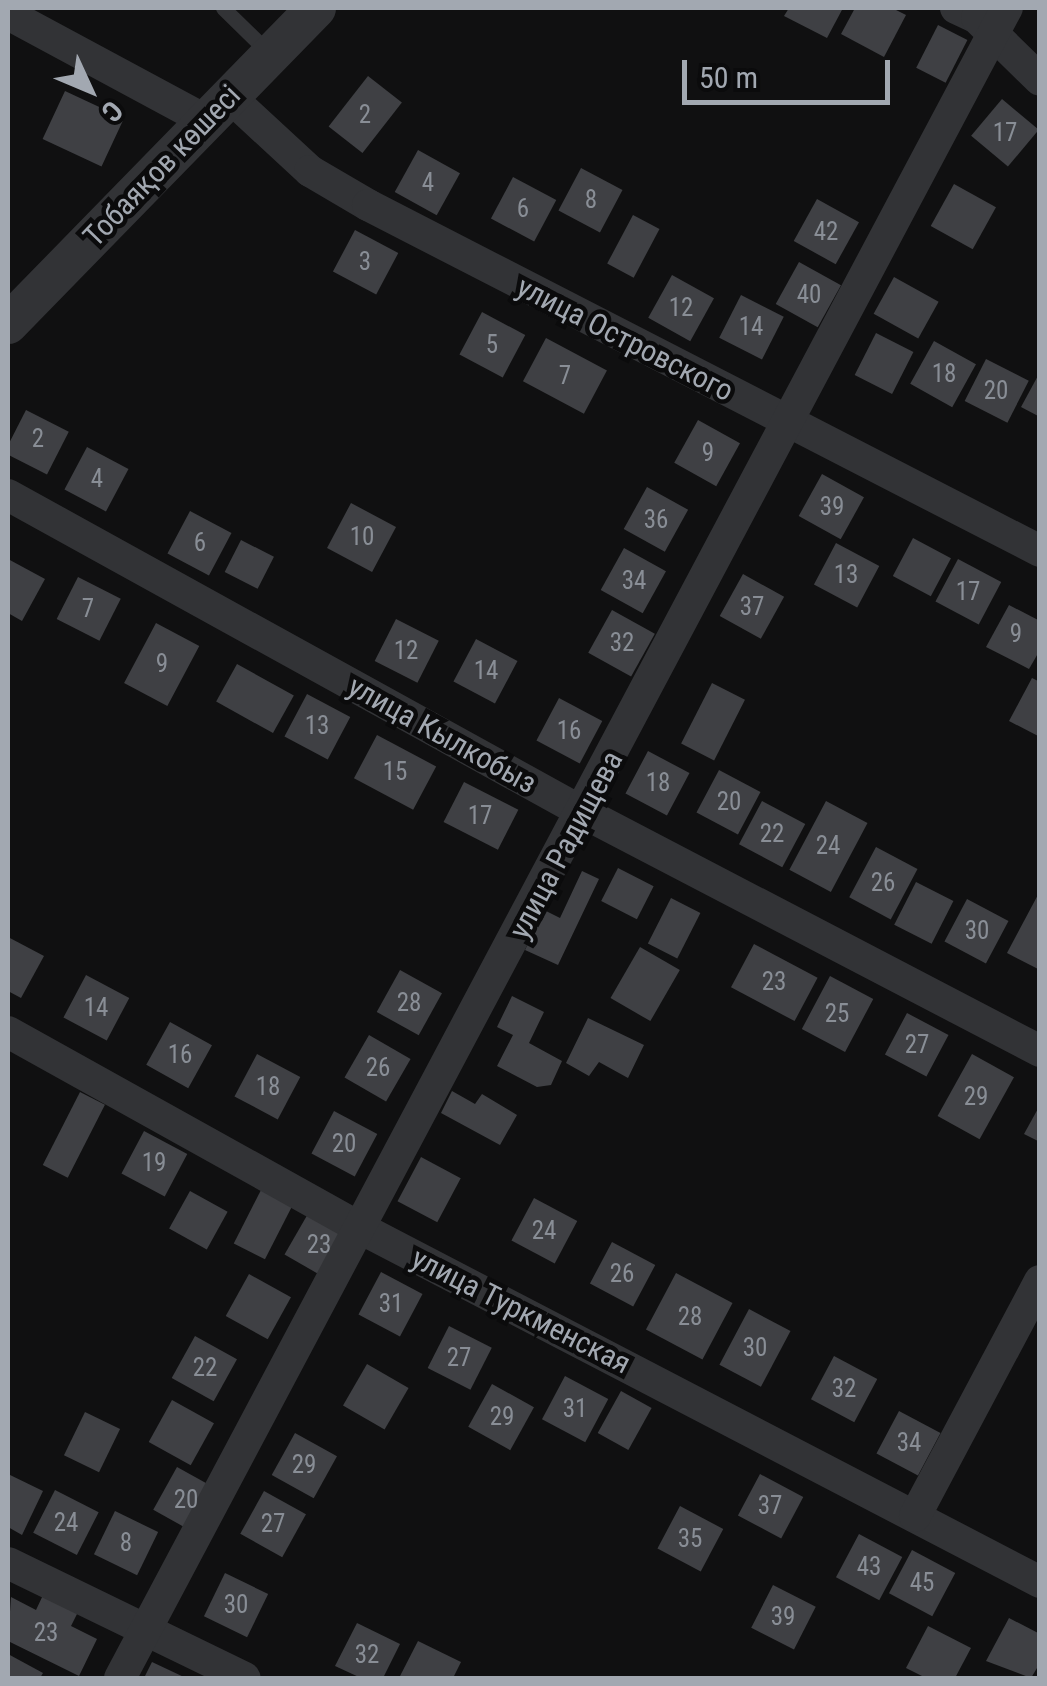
<!DOCTYPE html>
<html>
<head>
<meta charset="utf-8">
<style>
  body { margin:0 }
  #map { position:relative; width:1047px; height:1686px; overflow:hidden; background:#101011; font-family:"Roboto Condensed",sans-serif }
  div>[style] { position:absolute }
  [style*='--x'] { left:calc(var(--x)*1px); top:calc(var(--y)*1px); width:calc(var(--w)*1px); rotate:calc(var(--a)*1deg) }
  .building>* { inset:0; background:#3f4044; transform-origin:0 0 }
  .service>* { height:15px; margin:-7.5px; padding:0 7.5px; transform-origin:7.5px; border-radius:7.5px; background:#323336 }
  .minor>* { height:32px; margin:-16px; padding:0 16px; transform-origin:16px; border-radius:16px; background:#323336 }
  .tertiary>* { height:40px; margin:-20px; padding:0 20px; transform-origin:20px; border-radius:20px; background:#323336 }
  span { translate:-50% -50%; white-space:nowrap; text-align:center; line-height:1.15; -webkit-text-stroke:9px #0b0b0c; paint-order:stroke }
  .number-label { font-size:25px; color:#898e96 }
  .number-label span { -webkit-text-stroke-width:0 }
  .street-label { font-size:30px; color:#a2a8b1 }
  .frame { position:absolute; inset:0; border:10px solid #a2a8b1; pointer-events:none }
  .north { position:absolute; left:40px; top:40px; width:100px; height:100px; -webkit-text-stroke:8px #0b0b0c; paint-order:stroke; rotate:134deg; font-size:28px; font-weight:700; line-height:40px; text-align:center; color:#a2a8b1 }
  .north::after { content:''; display:block; margin:auto; width:35px; height:45px; background:#a2a8b1; clip-path:polygon(50% 0,100% 100%,50% 72%,0 100%) }
  .scale { position:absolute; left:682px; top:60px; width:208px; height:45px; box-sizing:border-box; border:5px solid #a2a8b1; border-top:0; padding-left:12px; font-size:30px; line-height:35px; white-space:nowrap; color:#a2a8b1; -webkit-text-stroke:8px #0b0b0c; paint-order:stroke }
</style>
</head>
<body>
<div id="map">
  <div class="building">
    <i style="clip-path:polygon(789px 8px,843px 8px,827px 38px,784px 16px)"></i>
    <i style="clip-path:polygon(855px 8px,892px 8px,906px 15px,884px 57px,841px 34px)"></i>
    <i style="left:938px;top:25px;width:33px;height:48px;rotate:27deg"></i>
    <i style="left:368px;top:76px;width:43px;height:64px;rotate:38deg"></i>
    <i style="left:65px;top:91px;width:65px;height:53px;rotate:25deg"></i>
    <i style="left:1002px;top:99px;width:48px;height:48px;rotate:40deg"></i>
    <i style="left:418px;top:150px;width:48px;height:48px;rotate:29deg"></i>
    <i style="left:581px;top:168px;width:47px;height:48px;rotate:28deg"></i>
    <i style="left:513px;top:177px;width:49px;height:47px;rotate:28deg"></i>
    <i style="left:954px;top:184px;width:48px;height:48px;rotate:29deg"></i>
    <i style="left:817px;top:199px;width:48px;height:48px;rotate:29deg"></i>
    <i style="left:633px;top:215px;width:30px;height:55px;rotate:28deg"></i>
    <i style="left:355px;top:230px;width:49px;height:47px;rotate:28deg"></i>
    <i style="left:799px;top:262px;width:48px;height:48px;rotate:29deg"></i>
    <i style="left:672px;top:275px;width:48px;height:49px;rotate:29deg"></i>
    <i style="left:894px;top:277px;width:51px;height:42px;rotate:29deg"></i>
    <i style="left:741px;top:295px;width:48px;height:48px;rotate:27deg"></i>
    <i style="left:482px;top:312px;width:49px;height:48px;rotate:28deg"></i>
    <i style="left:876px;top:333px;width:42px;height:47px;rotate:27deg"></i>
    <i style="left:546px;top:338px;width:69px;height:49px;rotate:28deg"></i>
    <i style="left:934px;top:341px;width:48px;height:49px;rotate:29deg"></i>
    <i style="left:986px;top:359px;width:48px;height:47px;rotate:27deg"></i>
    <i style="clip-path:polygon(1040px 372px,1040px 417px,1021px 407px)"></i>
    <i style="left:26px;top:410px;width:48px;height:48px;rotate:27deg"></i>
    <i style="left:698px;top:420px;width:48px;height:49px;rotate:29deg"></i>
    <i style="left:87px;top:447px;width:47px;height:48px;rotate:28deg"></i>
    <i style="left:822px;top:474px;width:48px;height:48px;rotate:29deg"></i>
    <i style="left:647px;top:487px;width:47px;height:48px;rotate:29deg"></i>
    <i style="left:351px;top:503px;width:51px;height:51px;rotate:28deg"></i>
    <i style="left:190px;top:511px;width:47px;height:48px;rotate:28deg"></i>
    <i style="left:913px;top:538px;width:43px;height:43px;rotate:28deg"></i>
    <i style="left:241px;top:540px;width:37px;height:36px;rotate:27deg"></i>
    <i style="left:836px;top:543px;width:49px;height:47px;rotate:28deg"></i>
    <i style="left:624px;top:548px;width:48px;height:48px;rotate:29deg"></i>
    <i style="clip-path:polygon(8px 559px,45px 579px,22px 621px,8px 613px)"></i>
    <i style="left:958px;top:559px;width:49px;height:48px;rotate:28deg"></i>
    <i style="left:743px;top:574px;width:47px;height:48px;rotate:29deg"></i>
    <i style="left:78px;top:577px;width:48px;height:47px;rotate:27deg"></i>
    <i style="clip-path:polygon(1009px 605px,1040px 621px,1040px 650px,1029px 669px,986px 647px)"></i>
    <i style="left:612px;top:610px;width:49px;height:49px;rotate:29deg"></i>
    <i style="left:396px;top:619px;width:48px;height:47px;rotate:27deg"></i>
    <i style="left:156px;top:623px;width:49px;height:68px;rotate:28deg"></i>
    <i style="left:476px;top:639px;width:47px;height:48px;rotate:28deg"></i>
    <i style="left:237px;top:664px;width:65px;height:43px;rotate:29deg"></i>
    <i style="clip-path:polygon(1032px 678px,1040px 682px,1040px 737px,1009px 721px)"></i>
    <i style="left:712px;top:683px;width:37px;height:68px;rotate:27deg"></i>
    <i style="left:307px;top:694px;width:49px;height:48px;rotate:28deg"></i>
    <i style="left:559px;top:698px;width:49px;height:48px;rotate:28deg"></i>
    <i style="left:377px;top:735px;width:67px;height:49px;rotate:28deg"></i>
    <i style="left:648px;top:751px;width:47px;height:48px;rotate:28deg"></i>
    <i style="left:719px;top:770px;width:47px;height:48px;rotate:28deg"></i>
    <i style="left:464px;top:782px;width:61px;height:45px;rotate:27deg"></i>
    <i style="left:762px;top:801px;width:49px;height:49px;rotate:28deg"></i>
    <i style="left:826px;top:801px;width:47px;height:78px;rotate:28deg"></i>
    <i style="left:876px;top:847px;width:47px;height:57px;rotate:28deg"></i>
    <i style="left:618px;top:868px;width:40px;height:37px;rotate:27deg"></i>
    <i style="clip-path:polygon(582px 871px,599px 879px,558px 965px,525px 950px,544px 910px,560px 918px)"></i>
    <i style="left:916px;top:882px;width:42px;height:48px;rotate:27deg"></i>
    <i style="clip-path:polygon(1040px 891px,1040px 970px,1007px 953px)"></i>
    <i style="left:671px;top:898px;width:33px;height:51px;rotate:27deg"></i>
    <i style="left:967px;top:899px;width:47px;height:48px;rotate:28deg"></i>
    <i style="clip-path:polygon(8px 937px,44px 956px,21px 998px,8px 991px)"></i>
    <i style="left:754px;top:944px;width:72px;height:49px;rotate:28deg"></i>
    <i style="left:640px;top:947px;width:46px;height:59px;rotate:30deg"></i>
    <i style="left:400px;top:970px;width:48px;height:48px;rotate:29deg"></i>
    <i style="left:86px;top:975px;width:49px;height:48px;rotate:28deg"></i>
    <i style="left:830px;top:976px;width:49px;height:60px;rotate:28deg"></i>
    <i style="clip-path:polygon(512px 996px,544px 1012px,529px 1043px,562px 1061px,551px 1085px,537px 1087px,497px 1066px,513px 1035px,497px 1027px)"></i>
    <i style="left:907px;top:1013px;width:47px;height:47px;rotate:28deg"></i>
    <i style="clip-path:polygon(588px 1018px,644px 1045px,628px 1078px,599px 1062px,589px 1076px,566px 1063px)"></i>
    <i style="left:170px;top:1022px;width:48px;height:49px;rotate:29deg"></i>
    <i style="left:369px;top:1035px;width:48px;height:49px;rotate:30deg"></i>
    <i style="left:257px;top:1054px;width:49px;height:48px;rotate:28deg"></i>
    <i style="left:972px;top:1054px;width:48px;height:71px;rotate:29deg"></i>
    <i style="clip-path:polygon(452px 1091px,475px 1104px,482px 1094px,517px 1115px,500px 1145px,441px 1113px)"></i>
    <i style="left:80px;top:1092px;width:28px;height:82px;rotate:27deg"></i>
    <i style="clip-path:polygon(1040px 1105px,1040px 1142px,1024px 1134px)"></i>
    <i style="left:334px;top:1111px;width:49px;height:48px;rotate:28deg"></i>
    <i style="left:144px;top:1131px;width:49px;height:48px;rotate:28deg"></i>
    <i style="left:421px;top:1157px;width:45px;height:50px;rotate:28deg"></i>
    <i style="left:261px;top:1190px;width:35px;height:60px;rotate:27deg"></i>
    <i style="left:190px;top:1191px;width:43px;height:43px;rotate:29deg"></i>
    <i style="left:534px;top:1198px;width:49px;height:48px;rotate:28deg"></i>
    <i style="left:309px;top:1212px;width:48px;height:49px;rotate:30deg"></i>
    <i style="left:612px;top:1242px;width:49px;height:47px;rotate:28deg"></i>
    <i style="left:381px;top:1272px;width:47px;height:48px;rotate:28deg"></i>
    <i style="left:676px;top:1273px;width:64px;height:64px;rotate:28deg"></i>
    <i style="left:249px;top:1274px;width:48px;height:48px;rotate:29deg"></i>
    <i style="left:749px;top:1309px;width:47px;height:63px;rotate:28deg"></i>
    <i style="left:449px;top:1326px;width:48px;height:47px;rotate:27deg"></i>
    <i style="left:195px;top:1336px;width:48px;height:48px;rotate:29deg"></i>
    <i style="left:834px;top:1356px;width:49px;height:49px;rotate:28deg"></i>
    <i style="left:367px;top:1364px;width:48px;height:48px;rotate:30deg"></i>
    <i style="left:565px;top:1376px;width:49px;height:49px;rotate:28deg"></i>
    <i style="left:492px;top:1384px;width:48px;height:49px;rotate:29deg"></i>
    <i style="left:621px;top:1391px;width:35px;height:48px;rotate:29deg"></i>
    <i style="left:172px;top:1400px;width:48px;height:48px;rotate:29deg"></i>
    <i style="left:899px;top:1411px;width:47px;height:48px;rotate:28deg"></i>
    <i style="left:85px;top:1412px;width:39px;height:48px;rotate:26deg"></i>
    <i style="left:295px;top:1433px;width:48px;height:48px;rotate:29deg"></i>
    <i style="left:177px;top:1467px;width:48px;height:49px;rotate:29deg"></i>
    <i style="clip-path:polygon(8px 1474px,43px 1491px,22px 1535px,8px 1527px)"></i>
    <i style="left:760px;top:1474px;width:49px;height:47px;rotate:28deg"></i>
    <i style="left:55px;top:1490px;width:49px;height:48px;rotate:27deg"></i>
    <i style="left:264px;top:1491px;width:48px;height:49px;rotate:29deg"></i>
    <i style="left:680px;top:1506px;width:49px;height:48px;rotate:28deg"></i>
    <i style="left:115px;top:1511px;width:48px;height:48px;rotate:26deg"></i>
    <i style="left:859px;top:1534px;width:49px;height:49px;rotate:28deg"></i>
    <i style="left:912px;top:1550px;width:49px;height:49px;rotate:28deg"></i>
    <i style="left:225px;top:1573px;width:48px;height:48px;rotate:26deg"></i>
    <i style="left:773px;top:1585px;width:48px;height:48px;rotate:27deg"></i>
    <i style="clip-path:polygon(44px 1593px,79px 1610px,71px 1626px,97px 1639px,79px 1676px,8px 1641px,11px 1597px,36px 1610px)"></i>
    <i style="clip-path:polygon(1009px 1618px,1040px 1634px,1040px 1663px,1031px 1678px,986px 1661px)"></i>
    <i style="clip-path:polygon(357px 1623px,400px 1644px,383px 1678px,361px 1678px,335px 1666px)"></i>
    <i style="clip-path:polygon(928px 1626px,971px 1648px,955px 1678px,926px 1678px,906px 1668px)"></i>
    <i style="clip-path:polygon(418px 1641px,461px 1662px,453px 1678px,399px 1678px)"></i>
    <i style="clip-path:polygon(8px 1654px,43px 1673px,40px 1678px,8px 1678px)"></i>
    <i style="clip-path:polygon(152px 1662px,186px 1678px,144px 1678px)"></i>
  </div>
  <div class="service">
    <i style="--x:223;--y:8;--w:66;--a:44.4"></i>
  </div>
  <div class="minor">
    <i style="--x:956;--y:8;--w:23;--a:25"></i>
    <i style="--x:977;--y:18;--w:88;--a:44.5"></i>
    <i style="--x:8;--y:14;--w:226;--a:28.3"></i>
    <i style="--x:230;--y:97;--w:109;--a:42.8"></i>
    <i style="--x:310;--y:171;--w:67;--a:30.4"></i>
    <i style="--x:368;--y:205;--w:756;--a:27.24"></i>
    <i style="--x:8;--y:495;--w:658;--a:28.9"></i>
    <i style="--x:584;--y:813;--w:514;--a:27.56"></i>
    <i style="--x:8;--y:1032;--w:405;--a:29.1"></i>
    <i style="--x:362;--y:1229;--w:764;--a:27.5"></i>
    <i style="--x:915;--y:1516;--w:266;--a:-62"></i>
    <i style="--x:8;--y:1563;--w:263;--a:25.9"></i>
    <i style="--x:120;--y:1678;--w:1891;--a:-62.03"></i>
  </div>
  <div class="tertiary">
    <i style="--x:8;--y:324;--w:441;--a:-45.7"></i>
  </div>
  <div class="number-label">
    <span style="left:365px;top:115px">2</span>
    <span style="left:1005px;top:133px">17</span>
    <span style="left:428px;top:183px">4</span>
    <span style="left:591px;top:200px">8</span>
    <span style="left:523px;top:209px">6</span>
    <span style="left:826px;top:232px">42</span>
    <span style="left:365px;top:262px">3</span>
    <span style="left:809px;top:295px">40</span>
    <span style="left:681px;top:308px">12</span>
    <span style="left:751px;top:327px">14</span>
    <span style="left:492px;top:345px">5</span>
    <span style="left:944px;top:374px">18</span>
    <span style="left:565px;top:376px">7</span>
    <span style="left:996px;top:391px">20</span>
    <span style="left:38px;top:439px">2</span>
    <span style="left:708px;top:453px">9</span>
    <span style="left:97px;top:479px">4</span>
    <span style="left:832px;top:507px">39</span>
    <span style="left:656px;top:520px">36</span>
    <span style="left:362px;top:537px">10</span>
    <span style="left:200px;top:543px">6</span>
    <span style="left:846px;top:575px">13</span>
    <span style="left:634px;top:581px">34</span>
    <span style="left:968px;top:592px">17</span>
    <span style="left:752px;top:607px">37</span>
    <span style="left:88px;top:609px">7</span>
    <span style="left:1016px;top:634px">9</span>
    <span style="left:622px;top:643px">32</span>
    <span style="left:406px;top:651px">12</span>
    <span style="left:162px;top:664px">9</span>
    <span style="left:486px;top:671px">14</span>
    <span style="left:317px;top:726px">13</span>
    <span style="left:569px;top:731px">16</span>
    <span style="left:395px;top:772px">15</span>
    <span style="left:658px;top:783px">18</span>
    <span style="left:729px;top:802px">20</span>
    <span style="left:480px;top:816px">17</span>
    <span style="left:772px;top:834px">22</span>
    <span style="left:828px;top:846px">24</span>
    <span style="left:883px;top:883px">26</span>
    <span style="left:977px;top:931px">30</span>
    <span style="left:774px;top:982px">23</span>
    <span style="left:409px;top:1003px">28</span>
    <span style="left:96px;top:1008px">14</span>
    <span style="left:837px;top:1014px">25</span>
    <span style="left:917px;top:1045px">27</span>
    <span style="left:180px;top:1055px">16</span>
    <span style="left:378px;top:1068px">26</span>
    <span style="left:268px;top:1087px">18</span>
    <span style="left:976px;top:1097px">29</span>
    <span style="left:344px;top:1144px">20</span>
    <span style="left:154px;top:1163px">19</span>
    <span style="left:544px;top:1231px">24</span>
    <span style="left:319px;top:1245px">23</span>
    <span style="left:622px;top:1274px">26</span>
    <span style="left:391px;top:1304px">31</span>
    <span style="left:690px;top:1317px">28</span>
    <span style="left:755px;top:1348px">30</span>
    <span style="left:459px;top:1358px">27</span>
    <span style="left:205px;top:1368px">22</span>
    <span style="left:844px;top:1389px">32</span>
    <span style="left:575px;top:1409px">31</span>
    <span style="left:502px;top:1417px">29</span>
    <span style="left:909px;top:1443px">34</span>
    <span style="left:304px;top:1465px">29</span>
    <span style="left:186px;top:1500px">20</span>
    <span style="left:770px;top:1506px">37</span>
    <span style="left:66px;top:1523px">24</span>
    <span style="left:273px;top:1524px">27</span>
    <span style="left:690px;top:1539px">35</span>
    <span style="left:126px;top:1543px">8</span>
    <span style="left:869px;top:1567px">43</span>
    <span style="left:922px;top:1583px">45</span>
    <span style="left:236px;top:1605px">30</span>
    <span style="left:783px;top:1617px">39</span>
    <span style="left:46px;top:1633px">23</span>
    <span style="left:367px;top:1655px">32</span>
  </div>
  <div class="street-label">
    <span style="left:162px;top:166px;rotate:-46deg">Тобаяқов көшесі</span>
    <span style="left:625px;top:339px;rotate:27deg">улица Островского</span>
    <span style="left:442px;top:735px;rotate:29deg">улица Кылкобыз</span>
    <span style="left:566px;top:845px;rotate:-62deg">улица Радищева</span>
    <span style="left:521px;top:1311px;rotate:27deg">улица Туркменская</span>
  </div>
  <div class="frame"></div>
  <div class="north">С</div>
  <div class="scale">50 m</div>
</div>
</body>
</html>
